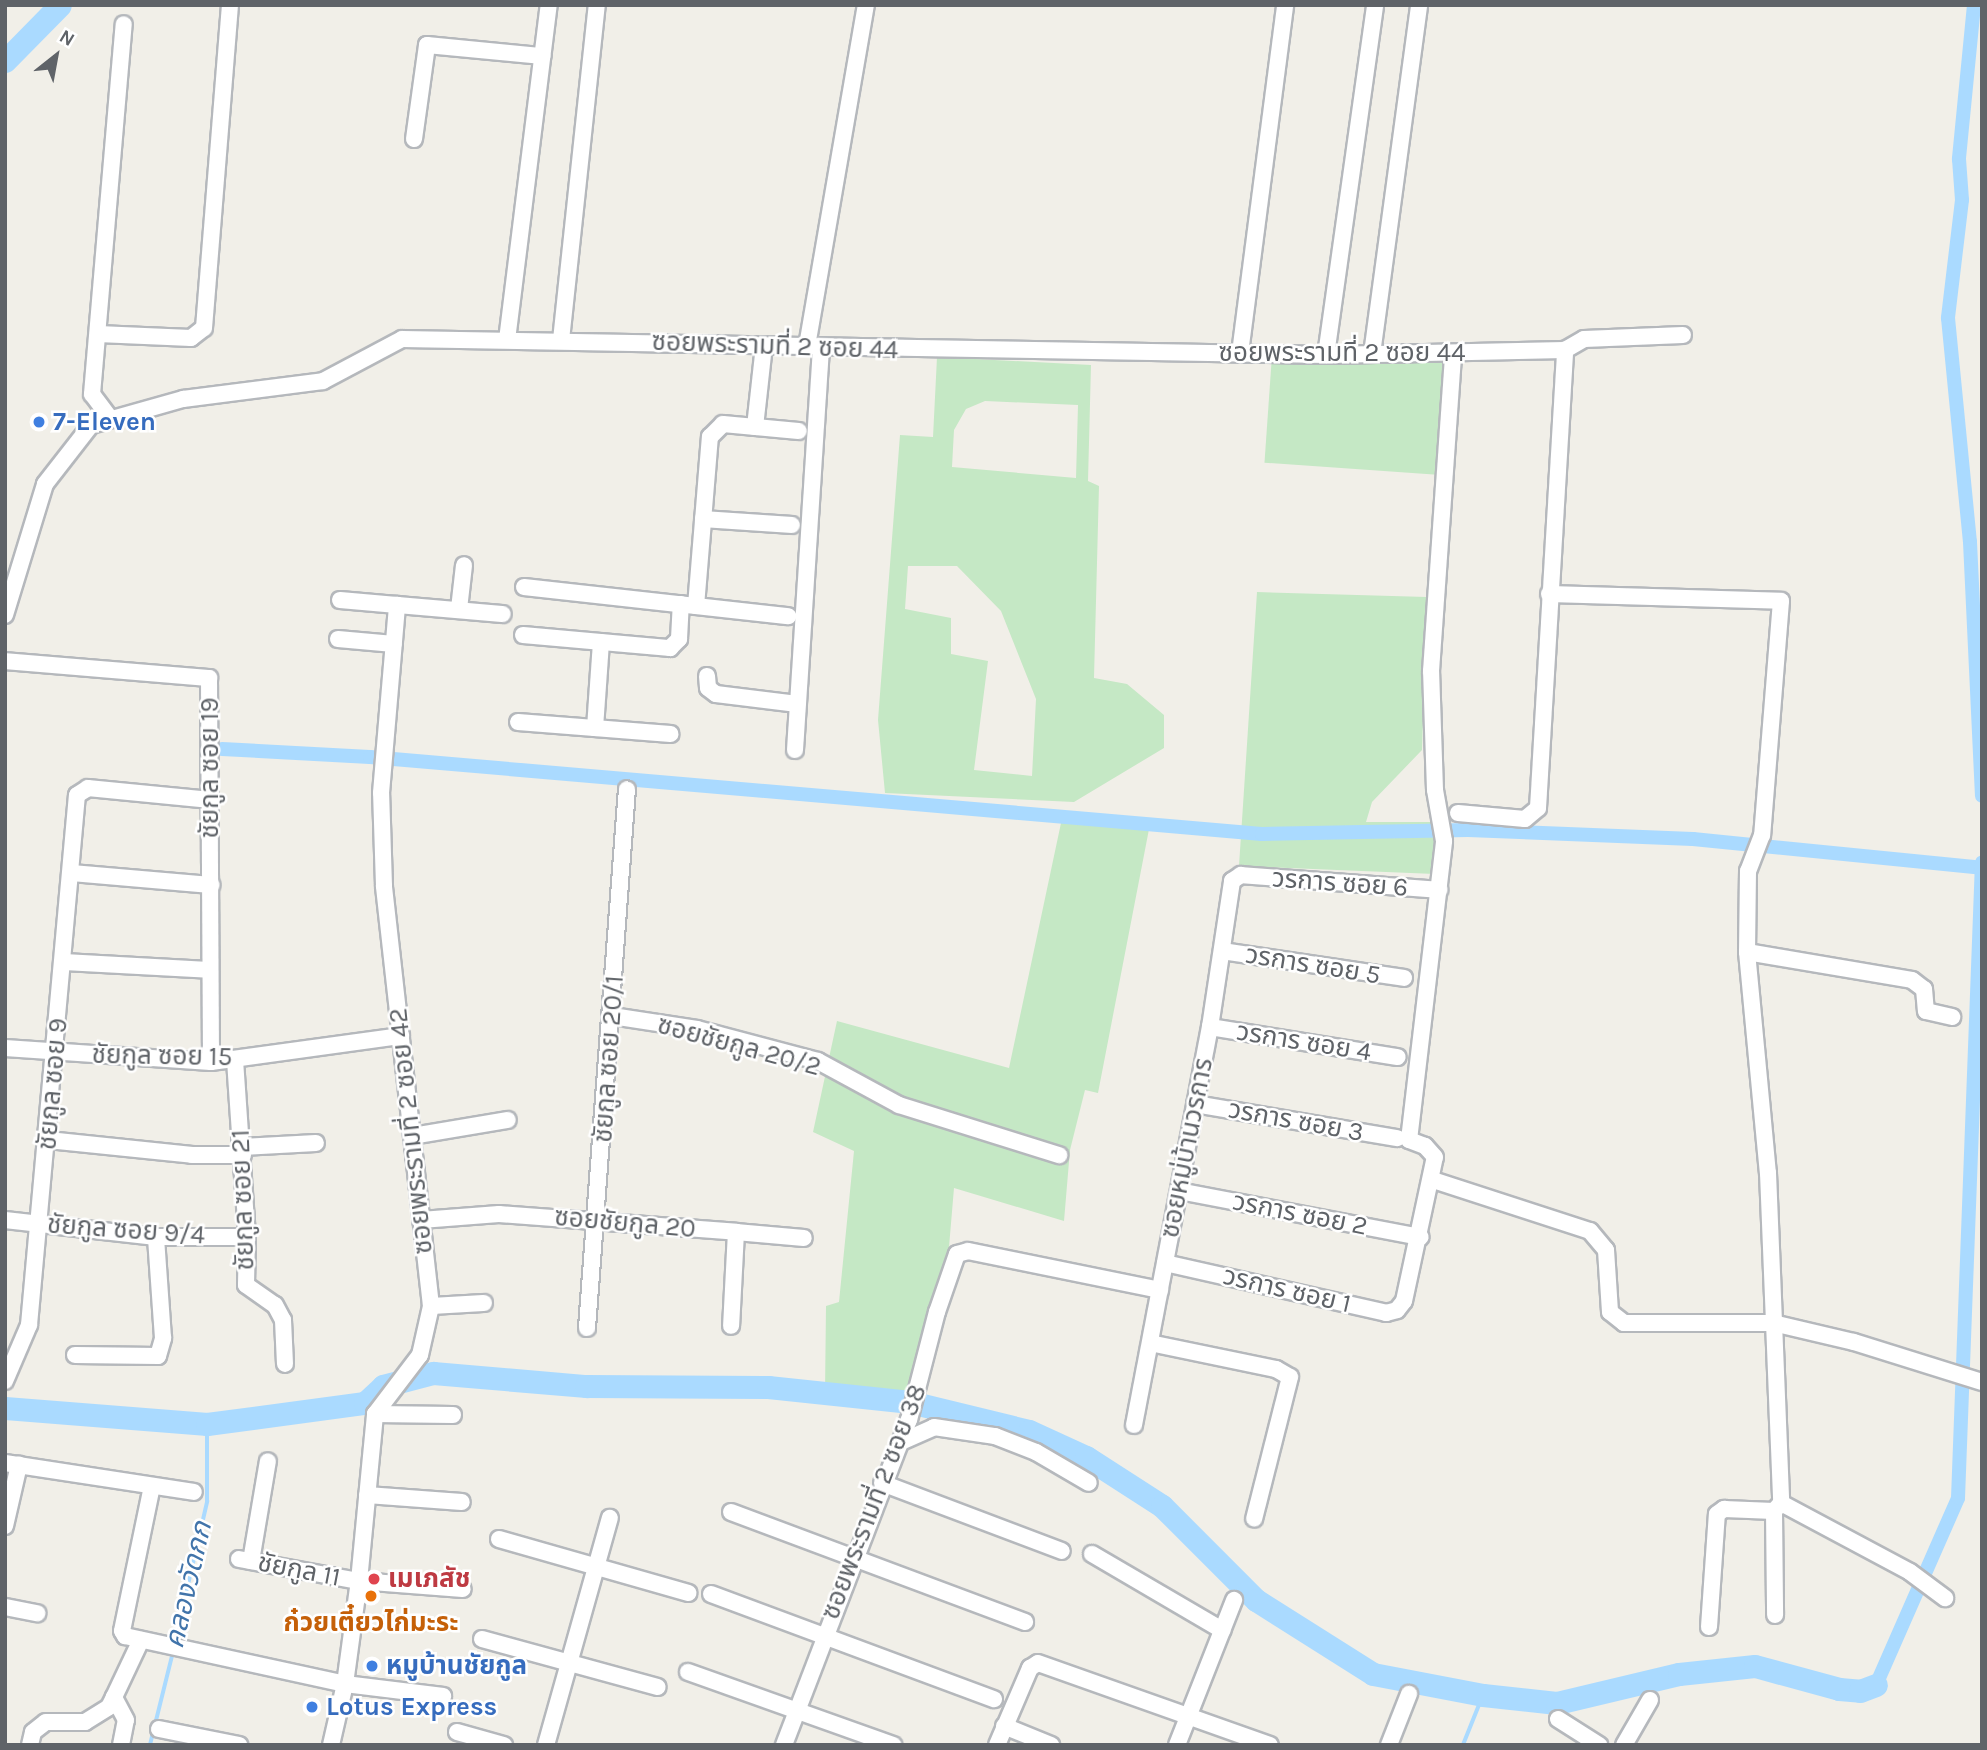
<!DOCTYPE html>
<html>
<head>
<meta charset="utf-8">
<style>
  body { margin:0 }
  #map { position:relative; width:1987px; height:1750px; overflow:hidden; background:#f1efe8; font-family:Karla,"Noto Sans Thai",sans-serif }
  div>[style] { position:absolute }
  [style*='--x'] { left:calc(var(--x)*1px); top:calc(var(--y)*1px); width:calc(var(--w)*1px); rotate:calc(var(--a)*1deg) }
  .green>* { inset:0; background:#c5e8c5; transform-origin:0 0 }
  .stream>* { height:3.5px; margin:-1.75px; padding:0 1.75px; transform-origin:1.75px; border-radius:1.75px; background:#aadaff }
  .canal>* { height:14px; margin:-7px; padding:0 7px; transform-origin:7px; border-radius:7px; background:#aadaff }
  .river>* { height:23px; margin:-11.5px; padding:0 11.5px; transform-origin:11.5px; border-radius:11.5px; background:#aadaff }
  .roads { filter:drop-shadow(2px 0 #b5b8bc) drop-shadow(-2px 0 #b5b8bc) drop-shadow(0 2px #b5b8bc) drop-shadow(0 -2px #b5b8bc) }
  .street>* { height:16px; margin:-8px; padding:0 8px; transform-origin:8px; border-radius:8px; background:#fff }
  .dots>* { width:19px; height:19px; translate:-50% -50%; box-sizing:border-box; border:4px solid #fff; border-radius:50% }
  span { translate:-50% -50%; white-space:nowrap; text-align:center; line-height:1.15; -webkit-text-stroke:5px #fff; paint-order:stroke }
  .street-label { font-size:26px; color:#5f6368 }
  .shop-label { font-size:26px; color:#366cbe; font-weight:700 }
  .left { translate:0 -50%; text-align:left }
  .health-label { font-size:26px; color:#be3a42; font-weight:700 }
  .food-label { font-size:26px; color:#c56008; font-weight:700 }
  .water-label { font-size:28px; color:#4174aa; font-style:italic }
  .frame { position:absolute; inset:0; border:7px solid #5f6368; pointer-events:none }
  .north { position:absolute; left:21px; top:21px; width:70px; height:70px; -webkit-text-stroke:5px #fff; paint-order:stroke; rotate:31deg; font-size:19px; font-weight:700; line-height:28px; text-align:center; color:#5f6368 }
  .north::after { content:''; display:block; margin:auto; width:24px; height:32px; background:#5f6368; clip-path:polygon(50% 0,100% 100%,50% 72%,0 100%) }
</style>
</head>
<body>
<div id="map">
  <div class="green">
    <i style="clip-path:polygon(evenodd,937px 357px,1091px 365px,1088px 481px,1099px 486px,1094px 678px,1127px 684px,1164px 715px,1164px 748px,1074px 802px,885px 793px,878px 720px,900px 435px,933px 437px,937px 357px,985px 401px,1078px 405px,1076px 478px,952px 467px,954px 430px,966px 409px,985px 401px,937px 357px,908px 566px,957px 566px,1001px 611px,1036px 699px,1032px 776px,974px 770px,988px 661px,951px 654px,951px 618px,905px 609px,908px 566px)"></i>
    <i style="left:1445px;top:361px;width:114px;height:173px;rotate:94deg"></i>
    <i style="clip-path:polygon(1257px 592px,1427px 597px,1422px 750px,1372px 802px,1366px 822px,1436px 822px,1435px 874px,1239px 866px)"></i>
    <i style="clip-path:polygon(1061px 823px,1150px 824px,1098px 1093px,1085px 1090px,1070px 1150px,1064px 1221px,954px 1188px,949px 1247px,959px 1250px,939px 1280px,907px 1392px,825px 1392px,826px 1306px,839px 1302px,854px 1151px,813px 1132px,837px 1021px,1009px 1068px)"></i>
  </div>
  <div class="stream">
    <i style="--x:175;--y:1641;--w:143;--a:-77"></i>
    <i style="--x:207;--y:1502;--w:78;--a:-90"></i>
    <i style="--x:150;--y:1745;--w:96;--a:-76.1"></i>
    <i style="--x:1463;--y:1745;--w:54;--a:-68.2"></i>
  </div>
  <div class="canal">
    <i style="--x:1974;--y:5;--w:155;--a:95.6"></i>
    <i style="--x:1959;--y:159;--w:41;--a:85.8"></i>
    <i style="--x:1962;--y:200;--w:119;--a:96.8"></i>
    <i style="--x:1948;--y:318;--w:225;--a:84.4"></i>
    <i style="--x:1970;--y:542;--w:254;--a:87.3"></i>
    <i style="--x:222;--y:749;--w:148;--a:3.1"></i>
    <i style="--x:370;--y:757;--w:895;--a:4.93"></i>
    <i style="--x:1262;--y:834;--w:206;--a:-1.1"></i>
    <i style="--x:1468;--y:830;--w:225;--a:2.3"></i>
    <i style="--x:1693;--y:839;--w:290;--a:5.7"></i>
    <i style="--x:1876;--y:1685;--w:204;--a:-66.3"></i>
    <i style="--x:1958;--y:1498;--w:636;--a:-87.84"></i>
  </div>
  <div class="river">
    <i style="--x:5;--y:61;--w:78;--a:-45.5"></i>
    <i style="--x:5;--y:1408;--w:203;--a:4.5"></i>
    <i style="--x:207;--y:1424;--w:159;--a:-7.6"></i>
    <i style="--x:365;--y:1403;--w:25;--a:-43"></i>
    <i style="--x:383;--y:1386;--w:52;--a:-14.6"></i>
    <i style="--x:433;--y:1373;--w:154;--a:4.9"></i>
    <i style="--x:586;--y:1386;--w:182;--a:0.3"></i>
    <i style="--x:768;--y:1387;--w:143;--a:6"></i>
    <i style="--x:910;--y:1402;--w:122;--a:13.7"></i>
    <i style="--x:1029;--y:1431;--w:63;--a:24.5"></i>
    <i style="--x:1086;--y:1457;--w:90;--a:32.8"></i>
    <i style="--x:1162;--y:1506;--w:133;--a:45"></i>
    <i style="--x:1256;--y:1600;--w:138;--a:32.3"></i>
    <i style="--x:1373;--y:1674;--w:112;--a:10.8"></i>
    <i style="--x:1483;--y:1695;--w:74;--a:6.2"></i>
    <i style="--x:1557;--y:1703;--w:125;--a:-13.4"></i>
    <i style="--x:1679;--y:1674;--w:76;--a:-6"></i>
    <i style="--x:1755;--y:1666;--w:87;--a:15.3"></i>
    <i style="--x:1839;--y:1689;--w:21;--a:5"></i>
    <i style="--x:1860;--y:1691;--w:17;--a:-21"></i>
  </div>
  <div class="roads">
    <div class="street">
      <i style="--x:414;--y:139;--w:95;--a:-82.1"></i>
      <i style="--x:427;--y:45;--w:116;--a:5.5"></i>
      <i style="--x:98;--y:334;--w:93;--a:2.5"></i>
      <i style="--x:191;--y:338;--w:16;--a:-38"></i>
      <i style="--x:204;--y:328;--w:324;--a:-85.4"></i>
      <i style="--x:507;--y:340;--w:338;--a:-82.9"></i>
      <i style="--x:561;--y:340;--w:337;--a:-83.9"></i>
      <i style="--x:807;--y:346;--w:346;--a:-80.2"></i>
      <i style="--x:1240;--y:353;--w:351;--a:-82.6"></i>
      <i style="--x:1372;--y:354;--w:352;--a:-82.3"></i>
      <i style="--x:1326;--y:355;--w:353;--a:-82"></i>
      <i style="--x:110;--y:418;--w:30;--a:-127"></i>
      <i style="--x:92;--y:394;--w:371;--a:-85.1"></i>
      <i style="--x:755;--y:427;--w:82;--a:-83.7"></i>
      <i style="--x:703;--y:519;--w:89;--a:3.9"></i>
      <i style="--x:524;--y:587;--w:266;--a:6.3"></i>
      <i style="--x:1549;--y:594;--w:232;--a:1.7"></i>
      <i style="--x:1781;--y:601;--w:235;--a:94.6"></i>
      <i style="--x:1762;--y:835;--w:39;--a:111"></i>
      <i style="--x:1748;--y:871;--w:81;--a:90.7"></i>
      <i style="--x:1747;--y:952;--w:222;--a:84.6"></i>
      <i style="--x:1768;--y:1173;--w:330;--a:87.7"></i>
      <i style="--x:1781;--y:1503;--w:11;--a:131"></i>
      <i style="--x:1774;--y:1511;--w:104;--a:89.4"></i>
      <i style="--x:340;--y:600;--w:57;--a:5"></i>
      <i style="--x:696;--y:606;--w:170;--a:-85.3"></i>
      <i style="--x:710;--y:437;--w:18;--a:-45"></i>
      <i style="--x:723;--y:424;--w:76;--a:5.3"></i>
      <i style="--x:459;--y:609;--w:44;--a:-83.5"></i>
      <i style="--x:5;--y:615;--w:137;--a:-73"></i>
      <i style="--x:45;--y:484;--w:75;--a:-52.1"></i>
      <i style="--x:91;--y:425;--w:96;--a:-15.8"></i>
      <i style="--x:183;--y:399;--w:141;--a:-7.3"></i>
      <i style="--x:323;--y:381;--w:89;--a:-28"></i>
      <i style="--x:402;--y:339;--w:924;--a:0.99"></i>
      <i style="--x:1326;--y:355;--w:239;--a:-1.2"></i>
      <i style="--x:1565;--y:350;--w:22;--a:-30"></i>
      <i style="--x:1584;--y:339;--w:99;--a:-2.3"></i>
      <i style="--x:523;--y:635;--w:148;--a:5.1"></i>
      <i style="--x:670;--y:648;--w:13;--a:-45"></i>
      <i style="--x:679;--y:639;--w:35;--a:-87"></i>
      <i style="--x:338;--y:639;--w:56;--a:5.1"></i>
      <i style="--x:5;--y:661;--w:205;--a:4.8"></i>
      <i style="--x:209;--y:678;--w:384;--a:89.7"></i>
      <i style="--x:707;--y:676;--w:12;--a:85"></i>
      <i style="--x:708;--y:688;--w:10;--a:37"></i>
      <i style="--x:716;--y:694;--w:82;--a:7"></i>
      <i style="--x:518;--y:722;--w:153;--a:4.5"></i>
      <i style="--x:595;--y:728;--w:86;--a:-86"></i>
      <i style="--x:795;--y:750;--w:404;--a:-86.3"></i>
      <i style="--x:1458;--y:813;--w:67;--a:5.1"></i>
      <i style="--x:1525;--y:819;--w:17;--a:-40"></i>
      <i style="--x:1538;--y:808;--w:459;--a:-86.6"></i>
      <i style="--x:71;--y:873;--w:141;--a:4.9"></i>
      <i style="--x:1222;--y:951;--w:184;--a:8.4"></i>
      <i style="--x:1747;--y:952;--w:167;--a:9.6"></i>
      <i style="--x:1912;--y:980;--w:15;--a:37"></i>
      <i style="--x:1924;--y:989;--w:22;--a:85"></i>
      <i style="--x:1926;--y:1011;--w:27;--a:13"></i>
      <i style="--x:63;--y:962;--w:147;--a:3.1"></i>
      <i style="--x:612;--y:1016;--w:86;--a:8.7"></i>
      <i style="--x:697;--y:1029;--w:125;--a:14.8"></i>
      <i style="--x:818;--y:1061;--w:92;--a:28.5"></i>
      <i style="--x:899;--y:1105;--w:168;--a:17.4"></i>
      <i style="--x:1210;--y:1027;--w:190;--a:9.1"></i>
      <i style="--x:5;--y:1048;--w:206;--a:3.9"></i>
      <i style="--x:211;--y:1062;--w:192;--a:-7.8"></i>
      <i style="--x:235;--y:1060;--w:177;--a:86.1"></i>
      <i style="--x:247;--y:1237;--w:48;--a:91.2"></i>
      <i style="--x:246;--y:1285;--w:35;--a:35"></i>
      <i style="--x:275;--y:1305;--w:17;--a:62"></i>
      <i style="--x:283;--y:1320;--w:44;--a:87.4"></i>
      <i style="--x:1195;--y:1104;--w:205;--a:9.6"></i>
      <i style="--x:412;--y:1136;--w:97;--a:-9.5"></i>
      <i style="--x:48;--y:1140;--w:145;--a:5.9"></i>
      <i style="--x:192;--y:1155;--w:51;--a:0"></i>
      <i style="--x:242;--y:1147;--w:74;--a:-3.1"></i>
      <i style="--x:1433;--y:1180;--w:165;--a:18"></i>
      <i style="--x:1590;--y:1231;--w:25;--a:50"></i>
      <i style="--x:1606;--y:1250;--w:62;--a:86.3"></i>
      <i style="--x:1610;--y:1312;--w:18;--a:38"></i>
      <i style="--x:1624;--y:1323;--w:149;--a:0"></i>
      <i style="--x:1773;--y:1323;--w:83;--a:13.2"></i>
      <i style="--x:1854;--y:1342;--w:134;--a:17.4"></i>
      <i style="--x:1179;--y:1191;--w:246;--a:10.8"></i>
      <i style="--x:5;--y:1220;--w:152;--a:6.4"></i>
      <i style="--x:156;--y:1237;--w:91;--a:0"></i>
      <i style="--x:421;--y:1220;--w:78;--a:-4.4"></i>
      <i style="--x:499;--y:1214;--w:238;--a:4.3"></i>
      <i style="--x:736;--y:1232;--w:94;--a:93"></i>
      <i style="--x:736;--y:1232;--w:68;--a:5"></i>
      <i style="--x:1165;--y:1263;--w:227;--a:12.7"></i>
      <i style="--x:1386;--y:1313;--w:11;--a:-15"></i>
      <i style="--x:1397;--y:1310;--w:11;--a:-52"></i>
      <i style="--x:1404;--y:1301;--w:147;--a:-77.9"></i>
      <i style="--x:1435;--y:1157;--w:15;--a:-132"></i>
      <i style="--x:1425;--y:1146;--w:17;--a:-159"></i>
      <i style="--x:1409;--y:1140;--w:301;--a:-83.3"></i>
      <i style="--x:1444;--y:841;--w:52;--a:-100"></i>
      <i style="--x:1435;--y:790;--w:119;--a:-91.9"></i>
      <i style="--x:1431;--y:671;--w:318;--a:-86"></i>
      <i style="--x:431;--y:1306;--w:53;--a:-3.2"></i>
      <i style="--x:587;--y:1328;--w:540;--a:-85.76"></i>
      <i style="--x:1150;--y:1343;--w:129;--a:11.7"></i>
      <i style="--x:1276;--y:1369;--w:16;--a:30"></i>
      <i style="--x:1290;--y:1377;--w:146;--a:104.2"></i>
      <i style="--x:75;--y:1355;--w:83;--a:0.7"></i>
      <i style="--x:158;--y:1356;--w:19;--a:-74"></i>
      <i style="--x:163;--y:1338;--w:101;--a:-94"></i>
      <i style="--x:5;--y:1381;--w:61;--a:-66.8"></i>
      <i style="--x:29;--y:1325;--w:532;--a:-84.83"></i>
      <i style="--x:77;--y:795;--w:13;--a:-32"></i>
      <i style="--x:88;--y:788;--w:123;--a:5.6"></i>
      <i style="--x:375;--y:1414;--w:78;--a:0.7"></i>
      <i style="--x:1134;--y:1425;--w:405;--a:-79.2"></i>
      <i style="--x:1210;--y:1027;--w:148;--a:-81.4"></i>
      <i style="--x:1232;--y:881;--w:11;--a:-34"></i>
      <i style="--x:1241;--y:875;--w:199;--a:4.3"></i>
      <i style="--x:901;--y:1442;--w:36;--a:-24"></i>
      <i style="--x:934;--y:1427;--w:62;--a:8.4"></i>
      <i style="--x:995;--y:1436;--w:44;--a:21.3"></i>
      <i style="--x:1036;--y:1452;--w:61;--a:30.3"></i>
      <i style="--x:5;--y:1463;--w:191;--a:8.7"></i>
      <i style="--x:882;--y:1483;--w:192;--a:20.7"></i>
      <i style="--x:152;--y:1486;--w:148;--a:101.7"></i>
      <i style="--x:122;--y:1631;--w:6;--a:59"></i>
      <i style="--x:125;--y:1636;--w:225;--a:12.3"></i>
      <i style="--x:345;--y:1684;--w:99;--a:7"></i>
      <i style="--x:367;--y:1495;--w:95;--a:4.2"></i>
      <i style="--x:1781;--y:1503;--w:146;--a:28.1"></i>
      <i style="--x:1910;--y:1572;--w:44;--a:36.6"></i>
      <i style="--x:731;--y:1512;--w:314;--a:20.5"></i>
      <i style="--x:5;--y:1526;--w:63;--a:-77.1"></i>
      <i style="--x:499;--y:1539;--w:197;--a:15.9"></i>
      <i style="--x:1092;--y:1554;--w:151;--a:30.3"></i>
      <i style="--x:239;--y:1559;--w:122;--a:10.4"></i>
      <i style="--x:359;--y:1581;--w:104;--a:4.4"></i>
      <i style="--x:251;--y:1561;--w:101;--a:-80.4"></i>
      <i style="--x:711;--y:1594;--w:302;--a:20.4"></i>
      <i style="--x:5;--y:1607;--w:33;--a:11"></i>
      <i style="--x:1709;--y:1627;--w:113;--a:-86"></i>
      <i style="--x:1717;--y:1514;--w:9;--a:-36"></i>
      <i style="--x:1724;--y:1509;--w:50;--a:2.3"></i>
      <i style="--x:482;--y:1639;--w:182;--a:15.3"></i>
      <i style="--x:688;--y:1672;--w:218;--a:19.6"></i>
      <i style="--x:1558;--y:1719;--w:49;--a:32.4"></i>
      <i style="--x:1004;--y:1726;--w:51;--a:22"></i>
      <i style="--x:159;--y:1729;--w:82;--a:11.3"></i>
      <i style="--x:457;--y:1732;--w:49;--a:15.5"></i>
      <i style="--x:30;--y:1745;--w:13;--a:-77"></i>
      <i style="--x:33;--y:1732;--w:16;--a:-38"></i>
      <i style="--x:46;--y:1722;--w:39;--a:0"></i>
      <i style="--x:85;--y:1722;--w:28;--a:-32"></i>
      <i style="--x:109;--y:1707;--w:11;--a:-63"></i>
      <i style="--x:121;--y:1745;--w:25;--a:-79"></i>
      <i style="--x:126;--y:1720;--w:26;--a:-118"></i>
      <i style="--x:114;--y:1697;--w:63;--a:-64.7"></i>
      <i style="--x:331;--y:1745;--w:63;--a:-77.1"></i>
      <i style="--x:345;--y:1684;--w:104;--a:-82.3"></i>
      <i style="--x:359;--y:1581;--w:168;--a:-84.5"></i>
      <i style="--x:375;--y:1414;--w:74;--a:-52.7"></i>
      <i style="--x:420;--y:1355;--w:50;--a:-77.3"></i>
      <i style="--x:431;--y:1306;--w:423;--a:-96.4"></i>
      <i style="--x:384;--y:886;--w:93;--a:-91.8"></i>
      <i style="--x:381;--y:793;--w:189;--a:-85.1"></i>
      <i style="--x:397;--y:605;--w:106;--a:4.9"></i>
      <i style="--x:546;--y:1745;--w:236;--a:-74.3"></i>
      <i style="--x:784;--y:1745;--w:348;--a:-69"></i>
      <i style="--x:909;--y:1420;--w:112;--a:-75.5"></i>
      <i style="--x:937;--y:1312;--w:61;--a:-71"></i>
      <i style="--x:957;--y:1254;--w:11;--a:-15"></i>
      <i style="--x:968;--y:1251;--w:196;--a:11.5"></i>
      <i style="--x:997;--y:1745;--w:84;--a:-66.8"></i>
      <i style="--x:1030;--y:1668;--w:9;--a:-32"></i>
      <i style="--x:1038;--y:1663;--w:246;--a:19.5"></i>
      <i style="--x:1177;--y:1745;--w:156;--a:-68.5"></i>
      <i style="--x:1389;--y:1745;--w:55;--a:-68.6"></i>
      <i style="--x:1624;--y:1745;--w:52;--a:-60"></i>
    </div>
  </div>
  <div class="dots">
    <i style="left:39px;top:422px;background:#3f7fe0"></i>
    <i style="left:374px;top:1579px;background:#e0444e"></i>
    <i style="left:371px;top:1596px;background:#e8710a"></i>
    <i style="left:372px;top:1666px;background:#3f7fe0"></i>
    <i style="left:312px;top:1707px;background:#3f7fe0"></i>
  </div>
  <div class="street-label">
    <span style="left:775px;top:346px;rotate:2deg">ซอยพระรามที่ 2 ซอย 44</span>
    <span style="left:1342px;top:353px">ซอยพระรามที่ 2 ซอย 44</span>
    <span style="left:210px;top:768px;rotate:-90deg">ชัยกูล ซอย 19</span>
    <span style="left:1340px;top:883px;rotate:4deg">วรการ ซอย 6</span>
    <span style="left:1313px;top:965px;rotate:9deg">วรการ ซอย 5</span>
    <span style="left:1304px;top:1042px;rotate:9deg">วรการ ซอย 4</span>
    <span style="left:739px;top:1046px;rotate:15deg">ซอยชัยกูล 20/2</span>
    <span style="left:162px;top:1056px;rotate:1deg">ชัยกูล ซอย 15</span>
    <span style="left:609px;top:1059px;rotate:-86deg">ชัยกูล ซอย 20/1</span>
    <span style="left:53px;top:1084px;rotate:-85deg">ชัยกูล ซอย 9</span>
    <span style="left:1296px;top:1121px;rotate:10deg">วรการ ซอย 3</span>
    <span style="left:411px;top:1131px;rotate:-96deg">ซอยพระรามที่ 2 ซอย 42</span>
    <span style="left:1187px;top:1148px;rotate:-79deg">ซอยหมู่บ้านวรการ</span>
    <span style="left:243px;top:1200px;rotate:-92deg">ชัยกูล ซอย 21</span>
    <span style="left:1300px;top:1214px;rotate:11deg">วรการ ซอย 2</span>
    <span style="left:625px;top:1223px;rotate:5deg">ซอยชัยกูล 20</span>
    <span style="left:126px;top:1230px;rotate:4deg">ชัยกูล ซอย 9/4</span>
    <span style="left:1287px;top:1290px;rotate:13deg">วรการ ซอย 1</span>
    <span style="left:874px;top:1502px;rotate:-69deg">ซอยพระรามที่ 2 ซอย 38</span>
    <span style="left:299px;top:1570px;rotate:11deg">ชัยกูล 11</span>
  </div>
  <div class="shop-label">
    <span class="left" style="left:53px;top:422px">7-Eleven</span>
    <span class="left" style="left:386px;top:1666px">หมูบ้านชัยกูล</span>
    <span class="left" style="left:326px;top:1707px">Lotus Express</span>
  </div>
  <div class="health-label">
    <span class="left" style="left:388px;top:1579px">เมเภสัช</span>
  </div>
  <div class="food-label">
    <span style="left:371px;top:1623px">ก๋วยเตี๋ยวไก่มะระ</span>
  </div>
  <div class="water-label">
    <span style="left:188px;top:1585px;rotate:-77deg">คลองวัดกก</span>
  </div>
  <div class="frame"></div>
  <div class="north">N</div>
</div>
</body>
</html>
